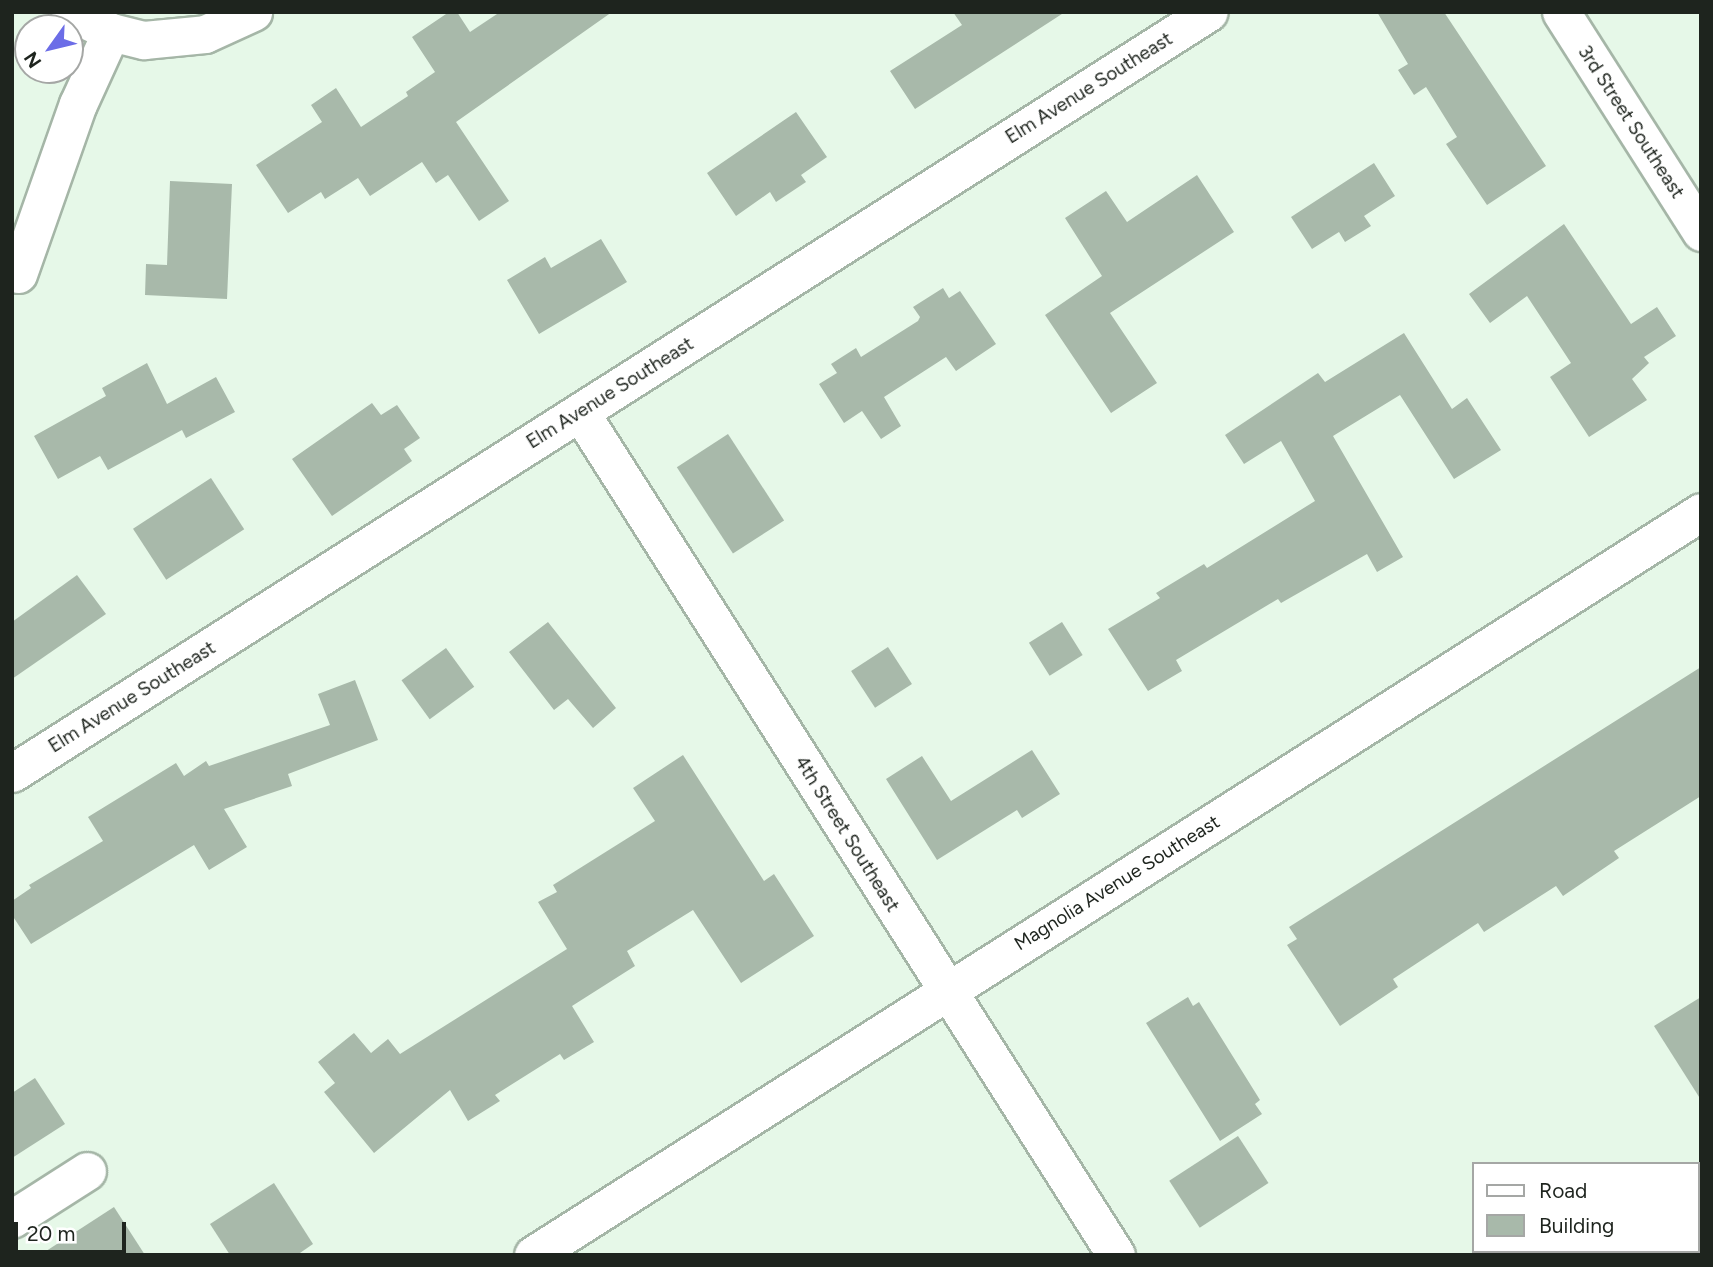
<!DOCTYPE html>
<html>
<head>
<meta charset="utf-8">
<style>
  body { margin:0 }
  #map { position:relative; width:1713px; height:1267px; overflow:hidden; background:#e6f8e8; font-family:Figtree,sans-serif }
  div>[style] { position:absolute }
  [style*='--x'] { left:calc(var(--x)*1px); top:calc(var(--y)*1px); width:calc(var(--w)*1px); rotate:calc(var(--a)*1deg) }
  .building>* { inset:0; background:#a8b9aa; transform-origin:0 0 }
  .roads { filter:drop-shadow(2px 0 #a5b6a7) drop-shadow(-2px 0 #a5b6a7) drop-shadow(0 2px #a5b6a7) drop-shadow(0 -2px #a5b6a7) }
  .minor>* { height:37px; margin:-18.5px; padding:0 18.5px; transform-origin:18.5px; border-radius:18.5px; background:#fff }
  span { translate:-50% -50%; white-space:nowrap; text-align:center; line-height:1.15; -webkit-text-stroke:5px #fff; paint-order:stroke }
  .street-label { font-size:19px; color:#1e241e }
  .frame { position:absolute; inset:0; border:14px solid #1e241e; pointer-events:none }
  .legend { position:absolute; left:1472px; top:1162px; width:228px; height:91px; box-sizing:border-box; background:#fff; border:2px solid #a5a7a5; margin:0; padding:9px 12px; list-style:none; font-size:21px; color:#1e241e }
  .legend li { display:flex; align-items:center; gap:14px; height:35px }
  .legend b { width:35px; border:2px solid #a5a7a5 }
  .north { position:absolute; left:14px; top:14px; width:70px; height:70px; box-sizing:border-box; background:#fff; border:2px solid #a5a7a5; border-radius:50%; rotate:236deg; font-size:19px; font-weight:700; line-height:28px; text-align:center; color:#1e241e }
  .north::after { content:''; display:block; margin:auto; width:24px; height:32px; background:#6c6de7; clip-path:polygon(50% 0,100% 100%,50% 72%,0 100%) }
  .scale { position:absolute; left:14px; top:1222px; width:112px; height:32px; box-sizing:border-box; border:4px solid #1e241e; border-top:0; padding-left:9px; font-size:21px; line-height:24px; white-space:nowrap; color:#1e241e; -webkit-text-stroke:5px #fff; paint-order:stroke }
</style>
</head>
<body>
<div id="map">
  <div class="building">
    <i style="clip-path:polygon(449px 12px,457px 12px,470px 32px,500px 12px,612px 12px,456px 122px,509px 201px,479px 221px,448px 175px,436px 183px,422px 162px,370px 196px,358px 178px,325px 199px,321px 192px,288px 213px,256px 165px,322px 122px,311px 105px,336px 88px,361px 127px,408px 96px,406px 92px,435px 72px,412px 37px)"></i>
    <i style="clip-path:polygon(953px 12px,1065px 12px,915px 109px,890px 71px,962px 25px)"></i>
    <i style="clip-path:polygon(1377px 12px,1444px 12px,1546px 166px,1487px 205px,1446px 144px,1457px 137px,1426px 87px,1414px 95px,1398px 70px,1408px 64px)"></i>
    <i style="clip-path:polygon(796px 112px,827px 157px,801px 175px,806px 182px,776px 202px,770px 192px,736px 216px,707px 173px)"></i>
    <i style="clip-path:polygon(1374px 163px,1395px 196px,1364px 216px,1371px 226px,1345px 242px,1339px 232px,1312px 249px,1291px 217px)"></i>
    <i style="clip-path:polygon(1197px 175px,1234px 232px,1110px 313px,1157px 383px,1111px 413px,1045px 315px,1102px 276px,1065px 218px,1106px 191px,1127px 222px)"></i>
    <i style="clip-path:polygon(170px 181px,232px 184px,227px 299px,145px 295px,146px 264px,167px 265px)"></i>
    <i style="clip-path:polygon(1564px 224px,1631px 324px,1657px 307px,1676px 336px,1644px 357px,1649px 363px,1632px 379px,1647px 400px,1589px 437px,1550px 377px,1571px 363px,1527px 296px,1490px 323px,1469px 294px)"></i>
    <i style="clip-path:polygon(601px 239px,627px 282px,539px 334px,507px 280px,545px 257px,551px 268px)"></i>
    <i style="clip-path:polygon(943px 288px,949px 298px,960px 291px,996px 344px,956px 371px,946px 357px,884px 397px,901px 426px,881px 439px,862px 411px,844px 423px,819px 384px,837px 373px,831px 364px,856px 348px,861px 357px,918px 321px,920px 317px,913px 307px)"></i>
    <i style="clip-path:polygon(1404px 333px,1452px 409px,1467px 398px,1501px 450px,1454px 479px,1400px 395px,1333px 436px,1403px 557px,1377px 572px,1367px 554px,1281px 603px,1278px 599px,1176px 660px,1182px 671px,1148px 691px,1108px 629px,1160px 598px,1156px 593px,1204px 564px,1207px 568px,1315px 501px,1281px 441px,1244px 464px,1225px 435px,1318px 373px,1325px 382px)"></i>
    <i style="clip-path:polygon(147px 363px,167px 404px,216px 377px,235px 412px,186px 438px,182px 430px,108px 470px,100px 456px,58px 479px,34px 436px,106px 396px,102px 388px)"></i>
    <i style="clip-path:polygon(372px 403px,381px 415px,397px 405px,420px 438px,404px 449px,412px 461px,332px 516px,292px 459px)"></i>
    <i style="left:728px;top:434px;width:103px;height:61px;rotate:57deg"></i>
    <i style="left:211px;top:478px;width:61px;height:93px;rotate:57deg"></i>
    <i style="clip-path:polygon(77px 575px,106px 614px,12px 679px,12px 622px)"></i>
    <i style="clip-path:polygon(548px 622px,616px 708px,593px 728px,568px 699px,554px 710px,509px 652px)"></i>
    <i style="left:1062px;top:622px;width:39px;height:39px;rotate:58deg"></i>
    <i style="left:888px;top:647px;width:44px;height:44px;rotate:57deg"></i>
    <i style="left:446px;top:648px;width:48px;height:55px;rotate:54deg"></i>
    <i style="clip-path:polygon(1701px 667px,1701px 796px,1614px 851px,1619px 858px,1563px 896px,1556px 886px,1484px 932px,1478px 923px,1393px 979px,1398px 987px,1340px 1026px,1287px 945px,1297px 939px,1289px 927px)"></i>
    <i style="clip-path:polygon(355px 680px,378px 740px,288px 774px,292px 786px,224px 809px,247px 847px,209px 870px,194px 845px,31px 944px,12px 915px,12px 901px,31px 888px,29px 885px,103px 841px,88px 817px,176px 763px,184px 776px,206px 761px,209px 766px,330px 725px,318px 694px)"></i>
    <i style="clip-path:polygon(1032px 750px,1060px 794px,1022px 818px,1017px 810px,937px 860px,886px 779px,922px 756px,951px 801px)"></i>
    <i style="clip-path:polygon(683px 755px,764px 881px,774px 874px,814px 936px,741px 983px,693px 910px,627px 951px,635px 966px,572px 1006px,594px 1042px,564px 1060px,560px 1054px,495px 1095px,500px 1101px,468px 1121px,450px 1090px,374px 1153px,324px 1092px,335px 1083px,318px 1062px,354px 1033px,371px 1053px,388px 1039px,400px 1054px,567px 949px,538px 902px,557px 892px,553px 885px,655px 821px,633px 788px)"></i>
    <i style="clip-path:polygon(1188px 997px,1193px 1006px,1199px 1002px,1260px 1100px,1255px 1104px,1262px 1114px,1220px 1141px,1146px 1023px)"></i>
    <i style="clip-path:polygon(1701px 997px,1701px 1100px,1654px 1026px)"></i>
    <i style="clip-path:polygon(35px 1078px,65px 1124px,12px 1158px,12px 1093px)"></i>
    <i style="left:1238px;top:1136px;width:56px;height:82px;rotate:57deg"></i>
    <i style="clip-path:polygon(274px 1183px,313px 1244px,297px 1255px,230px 1255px,210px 1224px)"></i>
    <i style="clip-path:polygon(114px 1207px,145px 1255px,40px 1255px)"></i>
  </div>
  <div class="roads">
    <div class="minor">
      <i style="--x:70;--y:12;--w:46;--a:26"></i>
      <i style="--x:111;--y:32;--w:34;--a:14"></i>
      <i style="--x:144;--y:40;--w:61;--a:-5.6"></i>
      <i style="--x:205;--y:34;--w:53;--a:-24.6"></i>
      <i style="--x:1561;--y:12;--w:261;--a:57.5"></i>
      <i style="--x:18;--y:274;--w:180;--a:-70.6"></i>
      <i style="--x:78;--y:104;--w:79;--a:-65.4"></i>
      <i style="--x:580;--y:412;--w:999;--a:57.55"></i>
      <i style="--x:12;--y:773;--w:1418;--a:-32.45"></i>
      <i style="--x:12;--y:1219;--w:89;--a:-32.6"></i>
      <i style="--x:533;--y:1255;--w:1384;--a:-32.46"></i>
    </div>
  </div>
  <div class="street-label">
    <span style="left:1089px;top:88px;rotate:-32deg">Elm Avenue Southeast</span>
    <span style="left:1631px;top:122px;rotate:57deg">3rd Street Southeast</span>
    <span style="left:610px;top:393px;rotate:-32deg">Elm Avenue Southeast</span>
    <span style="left:132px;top:697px;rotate:-32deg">Elm Avenue Southeast</span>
    <span style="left:847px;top:834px;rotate:58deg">4th Street Southeast</span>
    <span style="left:1117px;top:883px;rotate:-32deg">Magnolia Avenue Southeast</span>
  </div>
  <div class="frame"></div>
  <ul class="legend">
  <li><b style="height:9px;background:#fff"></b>Road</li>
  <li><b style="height:19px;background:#a8b9aa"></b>Building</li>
  </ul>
  <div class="north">N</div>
  <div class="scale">20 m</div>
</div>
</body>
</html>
